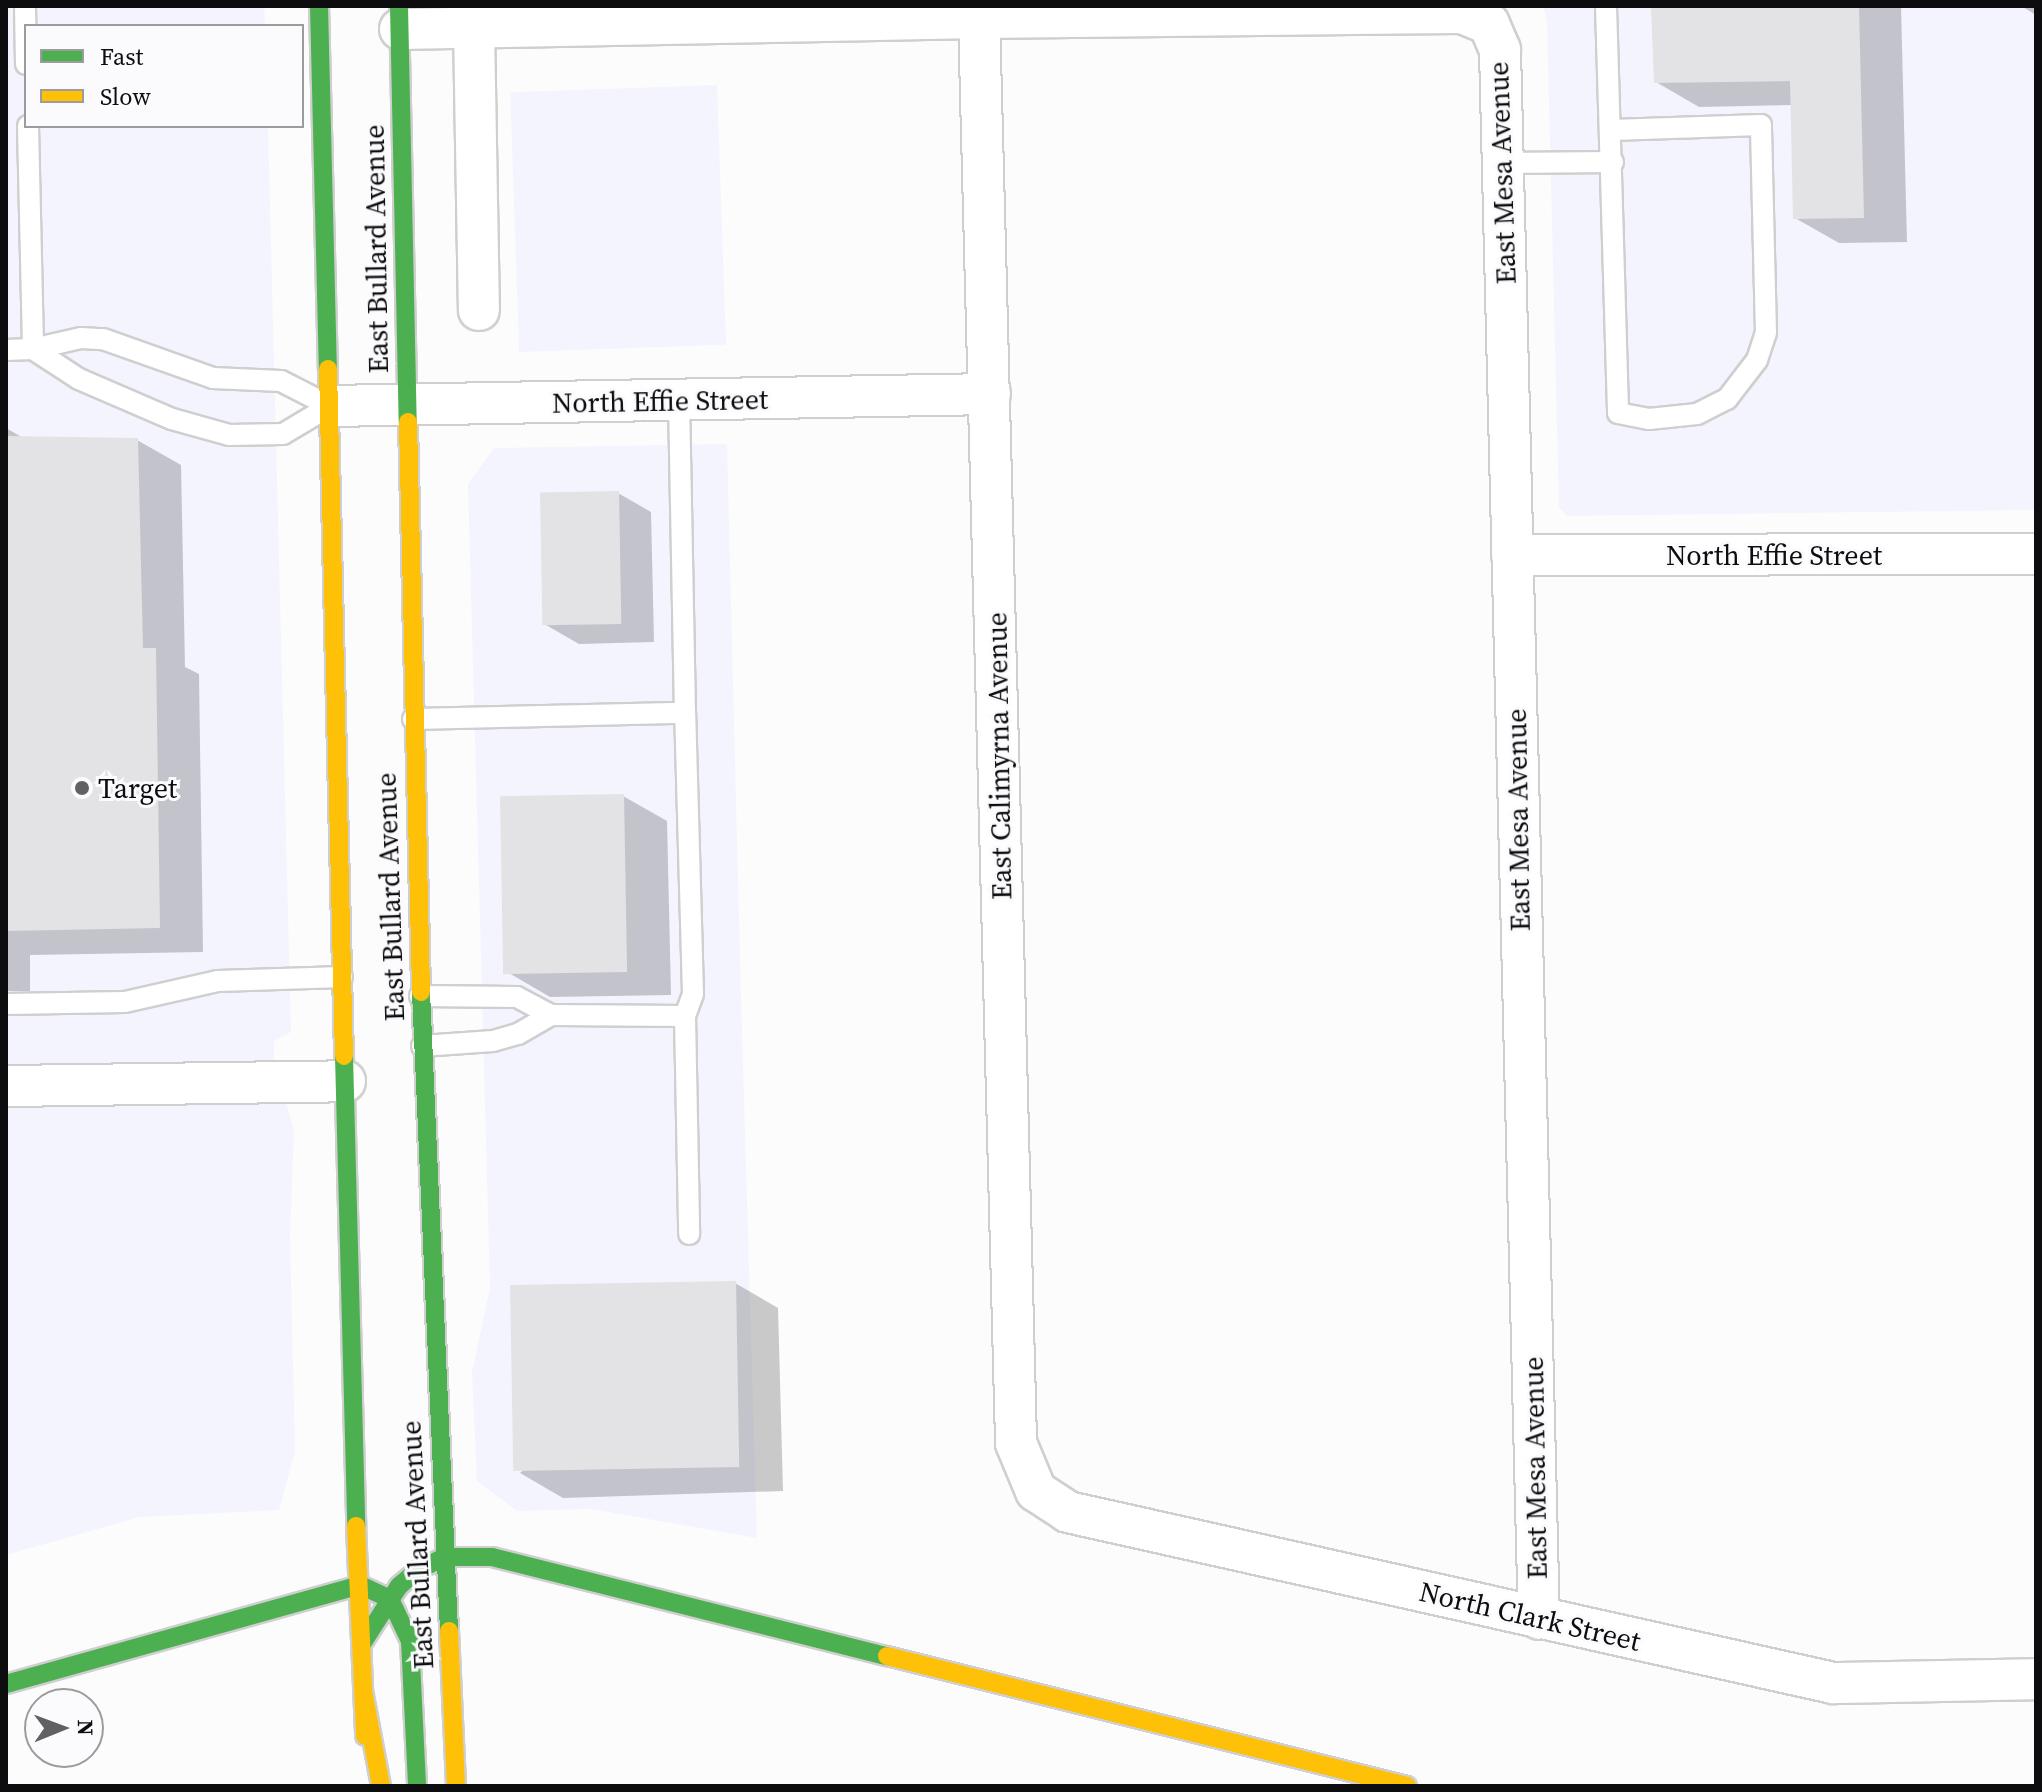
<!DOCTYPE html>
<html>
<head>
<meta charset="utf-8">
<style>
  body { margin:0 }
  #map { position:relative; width:2042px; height:1792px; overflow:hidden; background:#fcfcfd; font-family:"Source Serif 4",serif }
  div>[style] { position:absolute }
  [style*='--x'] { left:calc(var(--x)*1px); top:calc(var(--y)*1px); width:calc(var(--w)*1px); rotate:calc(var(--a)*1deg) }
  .built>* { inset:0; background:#f4f4fe; transform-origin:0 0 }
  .shadow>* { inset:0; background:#0003 }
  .building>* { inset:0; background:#e3e3e5; transform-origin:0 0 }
  .roads { filter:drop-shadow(2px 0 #cfcfd0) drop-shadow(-2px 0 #cfcfd0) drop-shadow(0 2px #cfcfd0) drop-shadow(0 -2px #cfcfd0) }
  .lane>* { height:20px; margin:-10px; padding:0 10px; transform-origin:10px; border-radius:10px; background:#fff }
  .street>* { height:40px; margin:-20px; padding:0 20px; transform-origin:20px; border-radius:20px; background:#fff }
  .fast>* { height:18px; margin:-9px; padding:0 9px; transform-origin:9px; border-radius:9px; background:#4caf50 }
  .slow>* { height:18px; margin:-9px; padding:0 9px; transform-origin:9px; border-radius:9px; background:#ffc107 }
  .dots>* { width:22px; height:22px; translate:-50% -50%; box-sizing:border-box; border:4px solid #fbfbfe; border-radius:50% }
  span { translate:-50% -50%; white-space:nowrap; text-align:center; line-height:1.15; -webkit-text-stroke:6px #fbfbfe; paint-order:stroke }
  .street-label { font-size:28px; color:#0d0d10 }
  .poi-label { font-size:28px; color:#0d0d10 }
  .left { translate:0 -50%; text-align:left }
  .frame { position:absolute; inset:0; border:8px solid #0d0d10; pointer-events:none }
  .legend { position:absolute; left:24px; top:24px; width:280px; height:104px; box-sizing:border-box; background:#fbfbfe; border:2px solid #9c9c9f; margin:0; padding:10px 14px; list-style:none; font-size:24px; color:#0d0d10 }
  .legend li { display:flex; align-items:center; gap:16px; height:40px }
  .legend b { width:40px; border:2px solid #9c9c9f }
  .north { position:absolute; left:24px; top:1688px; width:80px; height:80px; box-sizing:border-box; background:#fbfbfe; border:2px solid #9c9c9f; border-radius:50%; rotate:89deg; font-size:22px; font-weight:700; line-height:32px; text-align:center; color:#0d0d10 }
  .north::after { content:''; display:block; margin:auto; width:28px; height:36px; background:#616163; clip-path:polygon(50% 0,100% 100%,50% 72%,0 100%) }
</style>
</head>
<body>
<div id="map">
  <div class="built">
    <i style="clip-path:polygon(6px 6px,264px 6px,265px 26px,26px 26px,26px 126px,268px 126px,291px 1032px,274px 1041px,274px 1059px,294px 1131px,290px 1235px,295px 1452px,279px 1510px,140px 1517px,6px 1555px)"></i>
    <i style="clip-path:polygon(1543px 6px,2036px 6px,2036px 510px,1567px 516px,1559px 507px,1547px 22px)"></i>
    <i style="left:717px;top:85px;width:260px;height:207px;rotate:88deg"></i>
    <i style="clip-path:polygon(727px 444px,741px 997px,757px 1538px,591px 1509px,517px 1511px,477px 1481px,472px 1372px,490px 1287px,468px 484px,494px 448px)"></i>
  </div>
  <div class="shadow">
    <i style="clip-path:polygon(1653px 6px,1901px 6px,1907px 242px,1839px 243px,1795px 218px,1792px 105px,1699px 107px,1656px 82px)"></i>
    <i style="clip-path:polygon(2021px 6px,2036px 6px,2036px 15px)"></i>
    <i style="clip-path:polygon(6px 428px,25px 439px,137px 440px,181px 465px,185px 667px,199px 674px,203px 952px,30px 955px,30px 991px,6px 991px)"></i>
    <i style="clip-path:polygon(618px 493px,651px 512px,654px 642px,579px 644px,546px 625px)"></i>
    <i style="clip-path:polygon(623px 796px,667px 821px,671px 995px,550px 997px,507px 972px)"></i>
    <i style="clip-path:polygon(735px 1283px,778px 1308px,783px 1491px,563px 1498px,520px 1473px)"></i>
  </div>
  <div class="building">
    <i style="clip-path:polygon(1651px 6px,1859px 6px,1864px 218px,1793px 219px,1790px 81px,1654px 83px)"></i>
    <i style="clip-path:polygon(6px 436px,138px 438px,143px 648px,156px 648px,160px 928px,6px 931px)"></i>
    <i style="left:619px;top:491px;width:133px;height:79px;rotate:89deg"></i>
    <i style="left:624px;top:794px;width:178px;height:124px;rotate:89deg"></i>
    <i style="left:736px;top:1281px;width:186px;height:226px;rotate:89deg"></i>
  </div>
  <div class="roads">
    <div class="lane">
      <i style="--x:25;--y:6;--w:58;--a:89"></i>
      <i style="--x:1606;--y:6;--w:407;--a:88.3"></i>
      <i style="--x:1618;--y:413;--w:32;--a:11"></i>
      <i style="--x:1649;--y:419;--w:48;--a:-5.9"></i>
      <i style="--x:1697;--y:414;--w:34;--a:-27"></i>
      <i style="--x:1727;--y:399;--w:49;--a:-52.4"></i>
      <i style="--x:1757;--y:360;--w:28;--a:-72"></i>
      <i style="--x:1766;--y:333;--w:208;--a:-91.4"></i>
      <i style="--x:1761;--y:125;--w:149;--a:178.1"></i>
      <i style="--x:28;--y:126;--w:223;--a:88.7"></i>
      <i style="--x:1502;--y:163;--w:111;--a:-0.5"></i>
      <i style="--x:33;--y:349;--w:55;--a:33.1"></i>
      <i style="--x:79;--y:379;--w:101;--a:23.3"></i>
      <i style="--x:172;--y:419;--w:59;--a:15.7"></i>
      <i style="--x:229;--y:435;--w:54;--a:-1.1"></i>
      <i style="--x:283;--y:434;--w:55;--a:-30.8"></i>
      <i style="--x:6;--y:350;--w:27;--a:-2"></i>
      <i style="--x:33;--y:349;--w:49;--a:-12.9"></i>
      <i style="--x:81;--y:338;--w:22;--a:3"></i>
      <i style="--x:103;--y:339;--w:117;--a:19.5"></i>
      <i style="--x:213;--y:378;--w:68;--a:2.5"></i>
      <i style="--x:281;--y:381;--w:55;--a:27"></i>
      <i style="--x:413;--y:719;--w:272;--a:-1.3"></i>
      <i style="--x:685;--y:713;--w:312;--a:-91.1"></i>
      <i style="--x:420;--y:996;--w:97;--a:0.6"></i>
      <i style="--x:517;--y:997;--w:38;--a:28"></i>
      <i style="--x:551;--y:1015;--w:134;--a:0.4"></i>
      <i style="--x:685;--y:1016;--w:23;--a:-70"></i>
      <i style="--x:693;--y:994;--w:281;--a:-91.6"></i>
      <i style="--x:6;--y:1004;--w:119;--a:-1"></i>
      <i style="--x:125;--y:1002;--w:95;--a:-12.7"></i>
      <i style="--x:218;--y:981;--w:124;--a:-1.8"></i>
      <i style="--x:685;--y:1016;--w:218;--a:88.9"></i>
      <i style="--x:422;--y:1046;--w:71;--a:-4"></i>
      <i style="--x:493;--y:1041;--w:26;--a:-16"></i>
      <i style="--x:518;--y:1034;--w:38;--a:-30"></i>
    </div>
    <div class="street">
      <i style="--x:979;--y:18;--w:1425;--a:88.51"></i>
      <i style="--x:1016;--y:1443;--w:52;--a:67.4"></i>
      <i style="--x:1036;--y:1491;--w:38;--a:33"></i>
      <i style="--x:1068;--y:1512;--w:784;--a:12.6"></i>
      <i style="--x:1833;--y:1683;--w:203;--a:-1.1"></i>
      <i style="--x:474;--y:28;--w:282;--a:89"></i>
      <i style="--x:400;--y:29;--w:579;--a:-1.09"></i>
      <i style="--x:979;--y:18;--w:483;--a:-0.6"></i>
      <i style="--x:1462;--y:13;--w:29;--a:22"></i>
      <i style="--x:1489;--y:24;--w:28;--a:67"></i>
      <i style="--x:1500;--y:50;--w:1569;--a:88.58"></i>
      <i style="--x:330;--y:406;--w:660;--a:-1.04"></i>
      <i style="--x:1512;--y:555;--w:524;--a:-0.11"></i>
      <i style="--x:6;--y:1086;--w:339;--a:-0.8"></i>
    </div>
    <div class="fast">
      <i style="--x:319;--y:6;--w:363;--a:88.6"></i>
      <i style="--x:399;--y:6;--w:416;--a:88.8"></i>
      <i style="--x:421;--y:992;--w:640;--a:87.49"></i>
      <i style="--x:344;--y:1056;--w:470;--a:88.5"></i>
      <i style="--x:362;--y:1644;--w:69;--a:-57.5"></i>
      <i style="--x:399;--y:1586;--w:25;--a:-40"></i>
      <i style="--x:418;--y:1570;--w:30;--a:-26"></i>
      <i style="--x:445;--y:1557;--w:47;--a:0"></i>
      <i style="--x:492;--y:1557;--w:407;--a:14.1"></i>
      <i style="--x:6;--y:1684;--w:368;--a:-15.6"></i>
      <i style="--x:360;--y:1585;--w:33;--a:25"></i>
      <i style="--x:390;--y:1599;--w:47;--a:64.5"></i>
      <i style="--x:410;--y:1641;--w:145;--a:87.2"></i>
    </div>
    <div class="slow">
      <i style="--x:328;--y:369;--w:687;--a:88.67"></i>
      <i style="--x:408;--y:422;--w:570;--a:88.69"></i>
      <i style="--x:356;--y:1526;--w:210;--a:87.5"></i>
      <i style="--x:449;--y:1631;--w:155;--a:87.4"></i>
      <i style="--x:887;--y:1656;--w:536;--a:14.04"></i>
      <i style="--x:364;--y:1696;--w:92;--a:79.3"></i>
    </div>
  </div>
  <div class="dots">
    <i style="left:82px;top:788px;background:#616163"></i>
  </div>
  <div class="street-label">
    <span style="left:1502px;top:173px;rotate:-92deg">East Mesa Avenue</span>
    <span style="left:376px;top:249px;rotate:-91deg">East Bullard Avenue</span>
    <span style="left:660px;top:401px;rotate:-1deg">North Effie Street</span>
    <span style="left:1774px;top:555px">North Effie Street</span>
    <span style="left:999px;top:756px;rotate:-91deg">East Calimyrna Avenue</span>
    <span style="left:1518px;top:820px;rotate:-91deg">East Mesa Avenue</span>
    <span style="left:390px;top:897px;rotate:-92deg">East Bullard Avenue</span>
    <span style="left:1535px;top:1468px;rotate:-91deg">East Mesa Avenue</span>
    <span style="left:417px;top:1545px;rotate:-93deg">East Bullard Avenue</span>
    <span style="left:1530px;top:1616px;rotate:13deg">North Clark Street</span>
  </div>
  <div class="poi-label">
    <span class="left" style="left:98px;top:788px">Target</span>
  </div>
  <div class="frame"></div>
  <ul class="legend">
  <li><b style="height:10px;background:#4caf50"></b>Fast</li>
  <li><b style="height:10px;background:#ffc107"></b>Slow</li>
  </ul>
  <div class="north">N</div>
</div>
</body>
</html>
